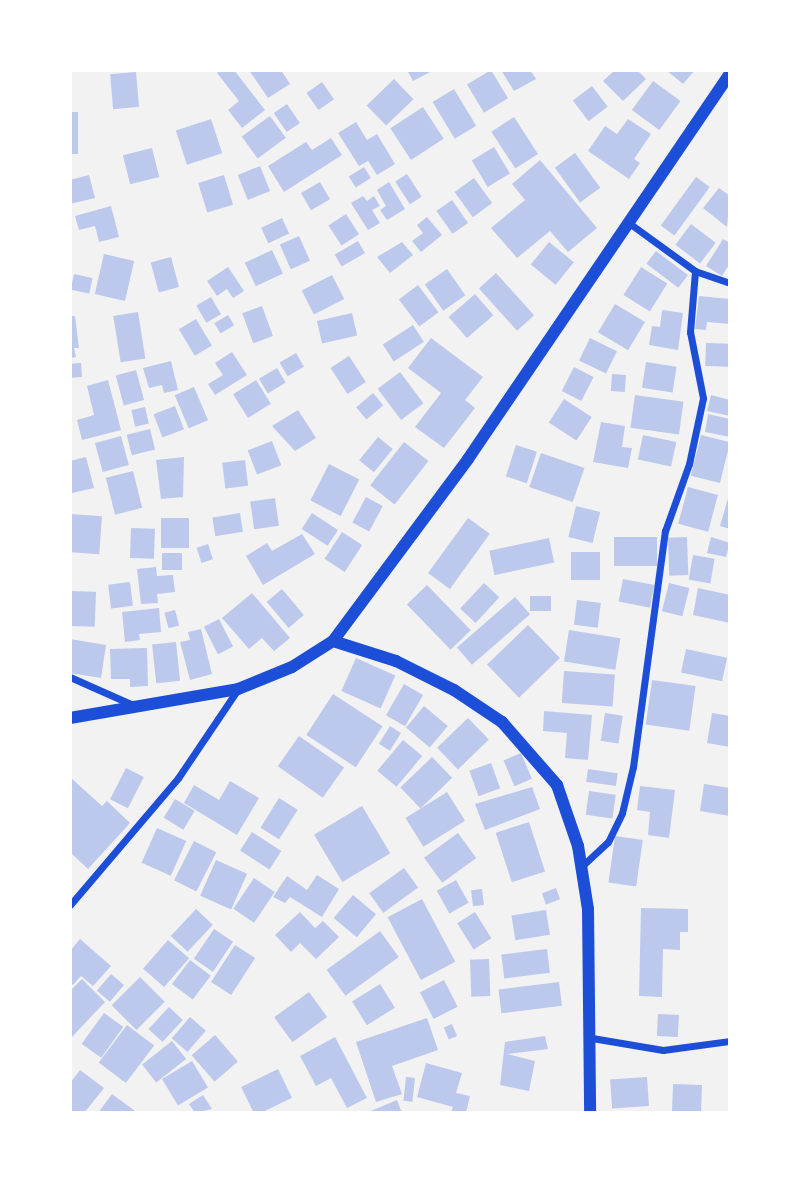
<!DOCTYPE html>
<html>
<head>
<meta charset="utf-8">
<style>
  body { margin:0 }
  #map { position:relative; width:800px; height:1183px; overflow:hidden; background:#f2f2f2; font-family:"Sofia Sans Condensed",sans-serif }
  div>[style] { position:absolute }
  [style*='--x'] { left:calc(var(--x)*1px); top:calc(var(--y)*1px); width:calc(var(--w)*1px); rotate:calc(var(--a)*1deg) }
  .building>* { inset:0; background:#bdc9ec; transform-origin:0 0 }
  .minor>* { height:7px; margin:-3.5px; padding:0 3.5px; transform-origin:3.5px; border-radius:3.5px; background:#1d4ed8 }
  .tertiary>* { height:12px; margin:-6px; padding:0 6px; transform-origin:6px; border-radius:6px; background:#1d4ed8 }
  span { translate:-50% -50%; white-space:nowrap; text-align:center; line-height:1.15; -webkit-text-stroke:5px #fff; paint-order:stroke }
  .frame { position:absolute; inset:0; border:72px solid #fff; pointer-events:none }
</style>
</head>
<body>
<div id="map">
  <div class="building">
    <i style="clip-path:polygon(221px 70px,234px 70px,265px 110px,242px 128px,228px 110px,239px 101px,217px 73px)"></i>
    <i style="clip-path:polygon(249px 70px,281px 70px,290px 84px,268px 98px)"></i>
    <i style="clip-path:polygon(407px 70px,434px 70px,413px 81px)"></i>
    <i style="left:491px;top:70px;width:33px;height:28px;rotate:59deg"></i>
    <i style="clip-path:polygon(501px 70px,530px 70px,536px 79px,514px 91px)"></i>
    <i style="clip-path:polygon(615px 70px,637px 70px,646px 79px,623px 101px,603px 81px)"></i>
    <i style="clip-path:polygon(666px 70px,695px 70px,683px 84px)"></i>
    <i style="left:136px;top:72px;width:35px;height:26px;rotate:85deg"></i>
    <i style="left:394px;top:79px;width:28px;height:38px;rotate:46deg"></i>
    <i style="left:653px;top:81px;width:34px;height:36px;rotate:36deg"></i>
    <i style="left:322px;top:82px;width:21px;height:19px;rotate:55deg"></i>
    <i style="left:592px;top:86px;width:26px;height:24px;rotate:53deg"></i>
    <i style="left:454px;top:89px;width:43px;height:25px;rotate:59deg"></i>
    <i style="left:287px;top:104px;width:23px;height:16px;rotate:56deg"></i>
    <i style="left:423px;top:107px;width:38px;height:39px;rotate:57deg"></i>
    <i style="left:70px;top:112px;width:8px;height:42px"></i>
    <i style="left:270px;top:116px;width:27px;height:35px;rotate:54deg"></i>
    <i style="left:514px;top:117px;width:44px;height:27px;rotate:57deg"></i>
    <i style="left:211px;top:119px;width:36px;height:37px;rotate:72deg"></i>
    <i style="clip-path:polygon(628px 119px,651px 134px,634px 159px,640px 163px,629px 179px,588px 151px,605px 126px,617px 134px)"></i>
    <i style="clip-path:polygon(356px 122px,367px 140px,377px 134px,395px 164px,377px 175px,368px 161px,359px 166px,338px 133px)"></i>
    <i style="clip-path:polygon(331px 138px,342px 155px,284px 192px,268px 166px,306px 142px,312px 150px)"></i>
    <i style="left:494px;top:147px;width:31px;height:26px;rotate:59deg"></i>
    <i style="left:152px;top:148px;width:30px;height:30px;rotate:76deg"></i>
    <i style="left:575px;top:153px;width:43px;height:25px;rotate:54deg"></i>
    <i style="clip-path:polygon(540px 160px,597px 228px,568px 252px,550px 231px,517px 258px,491px 228px,525px 200px,512px 184px)"></i>
    <i style="left:260px;top:166px;width:27px;height:24px;rotate:68deg"></i>
    <i style="left:364px;top:167px;width:13px;height:18px;rotate:58deg"></i>
    <i style="left:407px;top:174px;width:27px;height:14px;rotate:57deg"></i>
    <i style="clip-path:polygon(89px 175px,95px 198px,70px 204px,70px 180px)"></i>
    <i style="left:224px;top:175px;width:31px;height:27px;rotate:73deg"></i>
    <i style="left:696px;top:177px;width:17px;height:60px;rotate:36deg"></i>
    <i style="left:474px;top:178px;width:31px;height:24px;rotate:54deg"></i>
    <i style="left:320px;top:182px;width:20px;height:22px;rotate:60deg"></i>
    <i style="clip-path:polygon(389px 182px,405px 209px,387px 220px,380px 210px,386px 206px,377px 190px)"></i>
    <i style="clip-path:polygon(719px 188px,730px 196px,727px 227px,703px 208px)"></i>
    <i style="clip-path:polygon(363px 196px,367px 201px,374px 196px,380px 206px,372px 210px,380px 223px,368px 230px,351px 203px)"></i>
    <i style="left:452px;top:200px;width:28px;height:19px;rotate:55deg"></i>
    <i style="clip-path:polygon(111px 206px,119px 237px,99px 242px,95px 226px,79px 230px,75px 216px)"></i>
    <i style="left:346px;top:214px;width:24px;height:21px;rotate:57deg"></i>
    <i style="clip-path:polygon(427px 217px,442px 235px,421px 252px,412px 241px,423px 233px,417px 225px)"></i>
    <i style="left:282px;top:218px;width:17px;height:23px;rotate:65deg"></i>
    <i style="left:691px;top:224px;width:31px;height:26px;rotate:37deg"></i>
    <i style="left:299px;top:236px;width:27px;height:21px;rotate:66deg"></i>
    <i style="clip-path:polygon(723px 239px,730px 243px,730px 263px,722px 276px,706px 266px)"></i>
    <i style="left:358px;top:241px;width:14px;height:27px;rotate:60deg"></i>
    <i style="clip-path:polygon(402px 242px,413px 255px,390px 273px,377px 257px)"></i>
    <i style="left:549px;top:242px;width:32px;height:29px;rotate:39deg"></i>
    <i style="left:272px;top:250px;width:26px;height:30px;rotate:65deg"></i>
    <i style="left:656px;top:251px;width:40px;height:16px;rotate:37deg"></i>
    <i style="left:104px;top:254px;width:31px;height:41px;rotate:13deg"></i>
    <i style="left:171px;top:257px;width:31px;height:21px;rotate:75deg"></i>
    <i style="clip-path:polygon(228px 267px,244px 291px,233px 298px,227px 289px,217px 296px,207px 281px)"></i>
    <i style="left:641px;top:267px;width:31px;height:33px;rotate:32deg"></i>
    <i style="left:447px;top:269px;width:32px;height:27px;rotate:55deg"></i>
    <i style="left:496px;top:273px;width:57px;height:23px;rotate:48deg"></i>
    <i style="left:74px;top:274px;width:19px;height:16px;rotate:12deg"></i>
    <i style="left:332px;top:275px;width:27px;height:34px;rotate:63deg"></i>
    <i style="left:418px;top:285px;width:34px;height:24px;rotate:53deg"></i>
    <i style="left:475px;top:294px;width:28px;height:35px;rotate:49deg"></i>
    <i style="clip-path:polygon(699px 296px,730px 299px,730px 324px,707px 322px,706px 330px,695px 329px)"></i>
    <i style="left:211px;top:297px;width:20px;height:17px;rotate:60deg"></i>
    <i style="left:615px;top:304px;width:35px;height:33px;rotate:31deg"></i>
    <i style="left:262px;top:306px;width:32px;height:21px;rotate:70deg"></i>
    <i style="clip-path:polygon(662px 310px,683px 313px,678px 350px,649px 345px,652px 326px,660px 327px)"></i>
    <i style="left:138px;top:312px;width:47px;height:25px;rotate:81deg"></i>
    <i style="left:352px;top:313px;width:23px;height:36px;rotate:77deg"></i>
    <i style="left:228px;top:315px;width:12px;height:16px;rotate:59deg"></i>
    <i style="clip-path:polygon(70px 316px,75px 316px,79px 348px,74px 348px,76px 357px,70px 358px)"></i>
    <i style="left:196px;top:319px;width:31px;height:20px;rotate:59deg"></i>
    <i style="left:413px;top:325px;width:20px;height:36px;rotate:57deg"></i>
    <i style="clip-path:polygon(431px 338px,483px 377px,465px 400px,475px 408px,444px 448px,415px 427px,441px 393px,408px 368px)"></i>
    <i style="left:590px;top:338px;width:30px;height:25px;rotate:26deg"></i>
    <i style="left:706px;top:343px;width:24px;height:23px;rotate:2deg"></i>
    <i style="clip-path:polygon(232px 352px,247px 375px,215px 395px,208px 384px,223px 375px,215px 363px)"></i>
    <i style="left:296px;top:353px;width:16px;height:19px;rotate:60deg"></i>
    <i style="left:349px;top:356px;width:31px;height:22px;rotate:57deg"></i>
    <i style="clip-path:polygon(171px 361px,178px 390px,164px 393px,162px 385px,149px 388px,143px 368px)"></i>
    <i style="left:646px;top:362px;width:31px;height:26px;rotate:9deg"></i>
    <i style="left:81px;top:363px;width:14px;height:11px;rotate:86deg"></i>
    <i style="left:574px;top:367px;width:22px;height:27px;rotate:27deg"></i>
    <i style="left:277px;top:368px;width:17px;height:21px;rotate:59deg"></i>
    <i style="left:136px;top:370px;width:31px;height:21px;rotate:75deg"></i>
    <i style="left:400px;top:372px;width:39px;height:28px;rotate:53deg"></i>
    <i style="left:612px;top:374px;width:14px;height:17px;rotate:4deg"></i>
    <i style="clip-path:polygon(108px 380px,121px 430px,82px 440px,77px 420px,94px 415px,87px 386px)"></i>
    <i style="left:256px;top:380px;width:28px;height:27px;rotate:58deg"></i>
    <i style="left:194px;top:387px;width:36px;height:21px;rotate:67deg"></i>
    <i style="left:373px;top:393px;width:16px;height:22px;rotate:50deg"></i>
    <i style="left:635px;top:395px;width:49px;height:33px;rotate:8deg"></i>
    <i style="clip-path:polygon(711px 395px,730px 400px,730px 416px,707px 411px)"></i>
    <i style="left:564px;top:399px;width:33px;height:28px;rotate:33deg"></i>
    <i style="left:175px;top:406px;width:25px;height:23px;rotate:69deg"></i>
    <i style="left:145px;top:407px;width:17px;height:14px;rotate:77deg"></i>
    <i style="clip-path:polygon(298px 410px,316px 438px,295px 451px,272px 426px)"></i>
    <i style="clip-path:polygon(708px 414px,730px 419px,730px 437px,705px 432px)"></i>
    <i style="clip-path:polygon(601px 422px,625px 426px,622px 447px,632px 448px,628px 468px,593px 462px)"></i>
    <i style="left:150px;top:429px;width:21px;height:24px;rotate:76deg"></i>
    <i style="left:643px;top:435px;width:34px;height:25px;rotate:12deg"></i>
    <i style="left:701px;top:435px;width:30px;height:42px;rotate:14deg"></i>
    <i style="left:121px;top:436px;width:30px;height:27px;rotate:75deg"></i>
    <i style="left:378px;top:437px;width:19px;height:30px;rotate:39deg"></i>
    <i style="left:272px;top:441px;width:26px;height:26px;rotate:69deg"></i>
    <i style="left:404px;top:442px;width:31px;height:55px;rotate:38deg"></i>
    <i style="left:516px;top:445px;width:22px;height:33px;rotate:18deg"></i>
    <i style="left:541px;top:453px;width:46px;height:36px;rotate:19deg"></i>
    <i style="clip-path:polygon(86px 457px,94px 488px,72px 493px,70px 461px)"></i>
    <i style="clip-path:polygon(184px 457px,183px 497px,161px 499px,156px 460px)"></i>
    <i style="left:245px;top:460px;width:26px;height:23px;rotate:83deg"></i>
    <i style="left:329px;top:464px;width:34px;height:41px;rotate:27deg"></i>
    <i style="left:133px;top:471px;width:38px;height:28px;rotate:76deg"></i>
    <i style="left:688px;top:487px;width:31px;height:38px;rotate:15deg"></i>
    <i style="clip-path:polygon(729px 495px,730px 495px,730px 529px,720px 526px)"></i>
    <i style="left:366px;top:497px;width:19px;height:29px;rotate:28deg"></i>
    <i style="left:275px;top:498px;width:28px;height:25px;rotate:82deg"></i>
    <i style="left:576px;top:506px;width:25px;height:32px;rotate:14deg"></i>
    <i style="left:240px;top:513px;width:19px;height:28px;rotate:81deg"></i>
    <i style="left:312px;top:513px;width:31px;height:19px;rotate:33deg"></i>
    <i style="left:70px;top:514px;width:32px;height:38px;rotate:4deg"></i>
    <i style="left:161px;top:518px;width:28px;height:30px"></i>
    <i style="left:468px;top:518px;width:27px;height:68px;rotate:36deg"></i>
    <i style="left:131px;top:528px;width:24px;height:30px;rotate:2deg"></i>
    <i style="left:342px;top:532px;width:24px;height:32px;rotate:33deg"></i>
    <i style="clip-path:polygon(302px 534px,315px 554px,263px 585px,246px 556px,267px 543px,272px 551px)"></i>
    <i style="left:657px;top:537px;width:29px;height:43px;rotate:90deg"></i>
    <i style="left:687px;top:537px;width:38px;height:19px;rotate:88deg"></i>
    <i style="clip-path:polygon(711px 537px,730px 543px,726px 557px,707px 553px)"></i>
    <i style="left:549px;top:538px;width:25px;height:61px;rotate:78deg"></i>
    <i style="left:208px;top:544px;width:16px;height:12px;rotate:72deg"></i>
    <i style="left:571px;top:552px;width:29px;height:28px"></i>
    <i style="left:162px;top:553px;width:20px;height:17px"></i>
    <i style="left:693px;top:555px;width:22px;height:25px;rotate:10deg"></i>
    <i style="clip-path:polygon(156px 567px,157px 576px,173px 575px,175px 592px,157px 594px,158px 603px,141px 604px,137px 569px)"></i>
    <i style="left:623px;top:579px;width:32px;height:23px;rotate:11deg"></i>
    <i style="left:130px;top:582px;width:24px;height:22px;rotate:83deg"></i>
    <i style="left:484px;top:583px;width:21px;height:35px;rotate:43deg"></i>
    <i style="left:669px;top:583px;width:21px;height:29px;rotate:14deg"></i>
    <i style="left:427px;top:585px;width:63px;height:28px;rotate:46deg"></i>
    <i style="clip-path:polygon(698px 588px,730px 595px,730px 623px,693px 615px)"></i>
    <i style="left:282px;top:589px;width:34px;height:20px;rotate:50deg"></i>
    <i style="left:72px;top:591px;width:24px;height:35px;rotate:2deg"></i>
    <i style="clip-path:polygon(252px 593px,290px 638px,274px 651px,262px 638px,249px 649px,222px 618px)"></i>
    <i style="left:530px;top:596px;width:21px;height:15px"></i>
    <i style="left:515px;top:597px;width:23px;height:77px;rotate:49deg"></i>
    <i style="left:577px;top:600px;width:24px;height:25px;rotate:7deg"></i>
    <i style="clip-path:polygon(159px 608px,161px 632px,139px 634px,140px 640px,125px 642px,122px 612px)"></i>
    <i style="left:175px;top:610px;width:16px;height:11px;rotate:75deg"></i>
    <i style="left:219px;top:619px;width:31px;height:17px;rotate:63deg"></i>
    <i style="left:528px;top:625px;width:46px;height:57px;rotate:46deg"></i>
    <i style="clip-path:polygon(201px 629px,212px 674px,190px 680px,180px 642px,190px 640px,188px 632px)"></i>
    <i style="left:569px;top:630px;width:52px;height:32px;rotate:9deg"></i>
    <i style="clip-path:polygon(70px 639px,106px 645px,101px 678px,70px 673px)"></i>
    <i style="left:176px;top:642px;width:39px;height:24px;rotate:84deg"></i>
    <i style="clip-path:polygon(147px 648px,148px 686px,130px 687px,130px 679px,111px 679px,110px 649px)"></i>
    <i style="left:686px;top:649px;width:42px;height:24px;rotate:12deg"></i>
    <i style="left:356px;top:658px;width:43px;height:36px;rotate:24deg"></i>
    <i style="left:564px;top:671px;width:51px;height:32px;rotate:4deg"></i>
    <i style="left:652px;top:680px;width:44px;height:45px;rotate:8deg"></i>
    <i style="left:404px;top:684px;width:22px;height:36px;rotate:30deg"></i>
    <i style="left:333px;top:694px;width:59px;height:49px;rotate:33deg"></i>
    <i style="left:424px;top:706px;width:31px;height:28px;rotate:40deg"></i>
    <i style="clip-path:polygon(544px 711px,592px 715px,588px 760px,565px 758px,567px 733px,543px 731px)"></i>
    <i style="left:605px;top:713px;width:18px;height:28px;rotate:9deg"></i>
    <i style="clip-path:polygon(712px 713px,730px 716px,730px 747px,707px 743px)"></i>
    <i style="left:468px;top:718px;width:30px;height:43px;rotate:46deg"></i>
    <i style="left:390px;top:726px;width:13px;height:21px;rotate:32deg"></i>
    <i style="left:299px;top:736px;width:55px;height:37px;rotate:35deg"></i>
    <i style="left:403px;top:740px;width:25px;height:40px;rotate:40deg"></i>
    <i style="left:521px;top:753px;width:28px;height:19px;rotate:67deg"></i>
    <i style="left:432px;top:757px;width:29px;height:44px;rotate:46deg"></i>
    <i style="left:491px;top:763px;width:27px;height:23px;rotate:70deg"></i>
    <i style="left:126px;top:768px;width:20px;height:35px;rotate:27deg"></i>
    <i style="left:588px;top:769px;width:30px;height:13px;rotate:8deg"></i>
    <i style="clip-path:polygon(71px 778px,102px 806px,107px 801px,130px 823px,88px 869px,70px 852px)"></i>
    <i style="clip-path:polygon(230px 781px,259px 798px,237px 835px,184px 803px,194px 785px,219px 800px)"></i>
    <i style="clip-path:polygon(704px 784px,730px 788px,730px 816px,700px 811px)"></i>
    <i style="clip-path:polygon(640px 786px,675px 790px,669px 838px,648px 835px,650px 812px,637px 810px)"></i>
    <i style="clip-path:polygon(532px 787px,540px 809px,485px 830px,475px 804px)"></i>
    <i style="left:589px;top:791px;width:27px;height:24px;rotate:8deg"></i>
    <i style="left:447px;top:792px;width:34px;height:49px;rotate:58deg"></i>
    <i style="left:279px;top:798px;width:22px;height:35px;rotate:32deg"></i>
    <i style="left:175px;top:799px;width:23px;height:22px;rotate:31deg"></i>
    <i style="left:362px;top:806px;width:55px;height:56px;rotate:59deg"></i>
    <i style="left:529px;top:822px;width:52px;height:35px;rotate:72deg"></i>
    <i style="left:157px;top:828px;width:32px;height:38px;rotate:24deg"></i>
    <i style="left:252px;top:832px;width:35px;height:22px;rotate:33deg"></i>
    <i style="left:458px;top:833px;width:31px;height:42px;rotate:54deg"></i>
    <i style="left:615px;top:836px;width:28px;height:47px;rotate:8deg"></i>
    <i style="left:194px;top:841px;width:25px;height:44px;rotate:27deg"></i>
    <i style="left:216px;top:860px;width:34px;height:39px;rotate:24deg"></i>
    <i style="left:404px;top:868px;width:24px;height:43px;rotate:54deg"></i>
    <i style="clip-path:polygon(317px 875px,339px 889px,322px 917px,290px 897px,285px 903px,273px 897px,287px 876px,307px 890px)"></i>
    <i style="left:254px;top:878px;width:25px;height:37px;rotate:34deg"></i>
    <i style="left:456px;top:880px;width:26px;height:22px;rotate:61deg"></i>
    <i style="left:556px;top:888px;width:12px;height:15px;rotate:70deg"></i>
    <i style="left:482px;top:889px;width:16px;height:11px;rotate:83deg"></i>
    <i style="left:353px;top:895px;width:30px;height:30px;rotate:40deg"></i>
    <i style="left:422px;top:899px;width:71px;height:39px;rotate:62deg"></i>
    <i style="clip-path:polygon(641px 908px,688px 909px,688px 932px,680px 932px,680px 950px,663px 949px,662px 997px,639px 996px)"></i>
    <i style="left:196px;top:909px;width:23px;height:37px;rotate:43deg"></i>
    <i style="left:546px;top:910px;width:25px;height:35px;rotate:81deg"></i>
    <i style="clip-path:polygon(300px 912px,315px 928px,323px 921px,339px 937px,316px 959px,300px 943px,291px 952px,275px 935px)"></i>
    <i style="left:475px;top:912px;width:31px;height:21px;rotate:58deg"></i>
    <i style="left:214px;top:929px;width:23px;height:36px;rotate:34deg"></i>
    <i style="left:380px;top:931px;width:32px;height:66px;rotate:54deg"></i>
    <i style="clip-path:polygon(80px 939px,111px 966px,93px 986px,81px 976px,73px 985px,70px 982px,70px 951px)"></i>
    <i style="left:168px;top:940px;width:28px;height:38px;rotate:41deg"></i>
    <i style="left:235px;top:945px;width:24px;height:44px;rotate:33deg"></i>
    <i style="left:547px;top:949px;width:24px;height:46px;rotate:83deg"></i>
    <i style="left:489px;top:959px;width:37px;height:19px;rotate:88deg"></i>
    <i style="left:190px;top:960px;width:26px;height:30px;rotate:37deg"></i>
    <i style="left:111px;top:974px;width:17px;height:22px;rotate:40deg"></i>
    <i style="left:140px;top:977px;width:35px;height:40px;rotate:45deg"></i>
    <i style="clip-path:polygon(82px 979px,105px 1002px,70px 1039px,70px 991px)"></i>
    <i style="left:444px;top:980px;width:30px;height:27px;rotate:63deg"></i>
    <i style="left:559px;top:982px;width:24px;height:61px;rotate:83deg"></i>
    <i style="left:380px;top:984px;width:28px;height:33px;rotate:58deg"></i>
    <i style="left:309px;top:992px;width:31px;height:43px;rotate:54deg"></i>
    <i style="left:169px;top:1007px;width:19px;height:30px;rotate:43deg"></i>
    <i style="left:104px;top:1013px;width:24px;height:38px;rotate:36deg"></i>
    <i style="left:658px;top:1014px;width:21px;height:22px;rotate:3deg"></i>
    <i style="left:190px;top:1017px;width:21px;height:28px;rotate:41deg"></i>
    <i style="clip-path:polygon(427px 1018px,438px 1050px,392px 1066px,402px 1094px,376px 1102px,356px 1042px)"></i>
    <i style="left:452px;top:1024px;width:13px;height:9px;rotate:67deg"></i>
    <i style="left:127px;top:1025px;width:34px;height:47px;rotate:37deg"></i>
    <i style="left:215px;top:1035px;width:35px;height:31px;rotate:49deg"></i>
    <i style="clip-path:polygon(545px 1036px,548px 1049px,507px 1054px,535px 1061px,529px 1091px,500px 1085px,505px 1042px)"></i>
    <i style="clip-path:polygon(335px 1037px,367px 1098px,347px 1108px,331px 1078px,316px 1086px,300px 1056px)"></i>
    <i style="left:172px;top:1041px;width:23px;height:38px;rotate:52deg"></i>
    <i style="left:192px;top:1061px;width:31px;height:35px;rotate:59deg"></i>
    <i style="clip-path:polygon(426px 1063px,462px 1073px,456px 1093px,470px 1096px,466px 1113px,451px 1112px,453px 1107px,417px 1097px)"></i>
    <i style="left:278px;top:1069px;width:32px;height:41px;rotate:64deg"></i>
    <i style="clip-path:polygon(80px 1070px,104px 1088px,84px 1113px,75px 1113px,70px 1109px,70px 1083px)"></i>
    <i style="left:406px;top:1077px;width:9px;height:24px;rotate:6deg"></i>
    <i style="left:647px;top:1077px;width:29px;height:37px;rotate:86deg"></i>
    <i style="left:673px;top:1084px;width:29px;height:29px;rotate:2deg"></i>
    <i style="clip-path:polygon(112px 1094px,138px 1113px,98px 1113px)"></i>
    <i style="clip-path:polygon(203px 1095px,212px 1109px,195px 1113px,189px 1104px)"></i>
    <i style="clip-path:polygon(397px 1100px,402px 1113px,366px 1113px)"></i>
  </div>
  <div class="minor">
    <i style="--x:629;--y:223;--w:82;--a:36"></i>
    <i style="--x:695;--y:271;--w:37;--a:19"></i>
    <i style="--x:70;--y:677;--w:69;--a:24"></i>
    <i style="--x:582;--y:866;--w:35;--a:-43"></i>
    <i style="--x:608;--y:842;--w:32;--a:-64"></i>
    <i style="--x:622;--y:813;--w:47;--a:-76.6"></i>
    <i style="--x:633;--y:767;--w:238;--a:-82.3"></i>
    <i style="--x:665;--y:531;--w:71;--a:-70.3"></i>
    <i style="--x:689;--y:464;--w:67;--a:-78"></i>
    <i style="--x:703;--y:398;--w:67;--a:-101.1"></i>
    <i style="--x:690;--y:332;--w:61;--a:-85.3"></i>
    <i style="--x:70;--y:905;--w:167;--a:-49.6"></i>
    <i style="--x:178;--y:778;--w:107;--a:-56"></i>
    <i style="--x:592;--y:1038;--w:72;--a:9.6"></i>
    <i style="--x:663;--y:1050;--w:68;--a:-7.7"></i>
  </div>
  <div class="tertiary">
    <i style="--x:333;--y:641;--w:66;--a:17.6"></i>
    <i style="--x:396;--y:661;--w:65;--a:26.6"></i>
    <i style="--x:454;--y:690;--w:58;--a:33.7"></i>
    <i style="--x:502;--y:722;--w:84;--a:48.9"></i>
    <i style="--x:557;--y:785;--w:65;--a:71"></i>
    <i style="--x:578;--y:846;--w:64;--a:81"></i>
    <i style="--x:588;--y:909;--w:204;--a:89.4"></i>
    <i style="--x:70;--y:718;--w:170;--a:-9.8"></i>
    <i style="--x:238;--y:689;--w:58;--a:-22.2"></i>
    <i style="--x:292;--y:667;--w:49;--a:-32.4"></i>
    <i style="--x:333;--y:641;--w:227;--a:-53.4"></i>
    <i style="--x:468;--y:459;--w:466;--a:-55.8"></i>
  </div>
  <div class="frame"></div>
</div>
</body>
</html>
